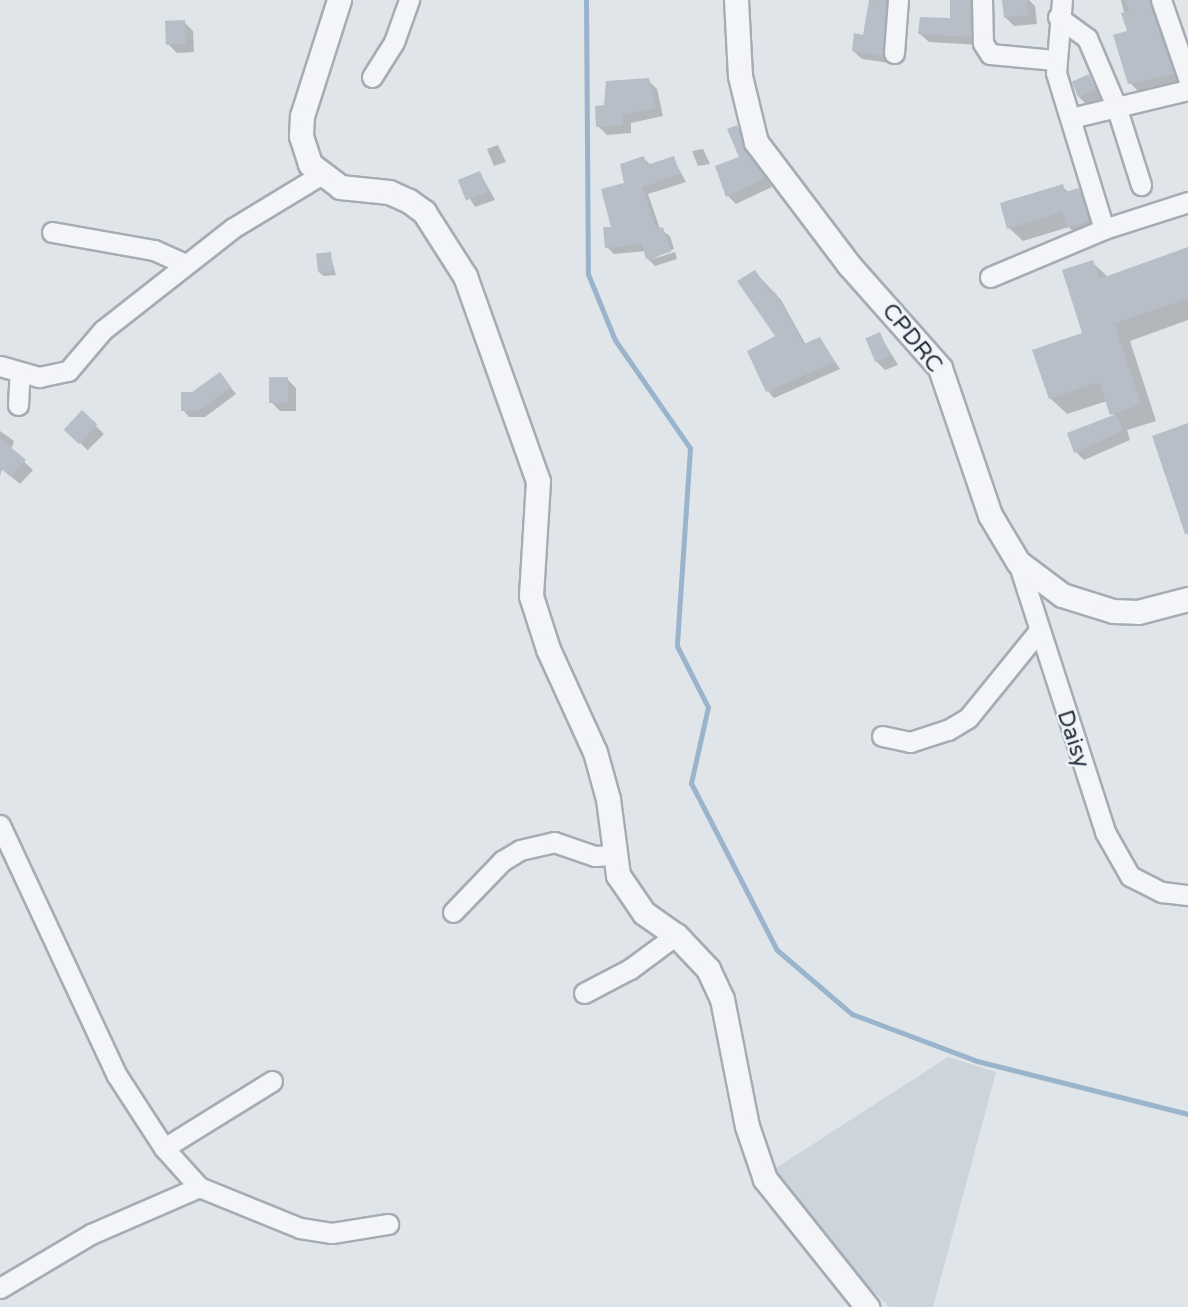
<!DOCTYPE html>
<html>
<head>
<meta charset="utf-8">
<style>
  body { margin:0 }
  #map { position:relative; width:1188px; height:1307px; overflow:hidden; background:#e0e5ea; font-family:"Varela Round",sans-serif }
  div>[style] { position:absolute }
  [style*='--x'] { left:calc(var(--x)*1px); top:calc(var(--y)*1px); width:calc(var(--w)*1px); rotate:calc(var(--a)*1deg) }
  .built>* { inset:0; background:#ced4dc }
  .shadow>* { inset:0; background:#0003; transform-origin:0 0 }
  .stream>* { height:5px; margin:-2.5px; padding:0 2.5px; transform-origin:2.5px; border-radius:2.5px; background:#9ab4cb }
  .building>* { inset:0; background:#b7bec7; transform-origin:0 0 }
  .roads { filter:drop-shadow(2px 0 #a5acb4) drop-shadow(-2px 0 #a5acb4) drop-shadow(0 2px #a5acb4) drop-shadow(0 -2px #a5acb4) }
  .minor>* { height:19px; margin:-9.5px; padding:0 9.5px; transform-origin:9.5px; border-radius:9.5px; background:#f3f5f8 }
  .tertiary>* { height:23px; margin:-11.5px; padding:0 11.5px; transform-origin:11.5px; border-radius:11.5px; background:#f3f5f8 }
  span { translate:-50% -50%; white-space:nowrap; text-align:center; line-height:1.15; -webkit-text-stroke:5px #f0f3f7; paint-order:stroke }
  .street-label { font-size:23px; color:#283342 }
</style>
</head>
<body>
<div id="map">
  <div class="built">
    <i style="clip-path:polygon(948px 1057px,996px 1072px,991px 1091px,933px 1307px,889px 1307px,863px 1281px,846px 1272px,773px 1170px)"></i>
  </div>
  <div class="shadow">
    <i style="clip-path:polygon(870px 0,896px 0,890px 63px,862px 59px,853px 51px,865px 37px)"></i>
    <i style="clip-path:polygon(952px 0,975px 0,979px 45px,929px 42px,920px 34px,951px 20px)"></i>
    <i style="clip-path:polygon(1004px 0,1029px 0,1035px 6px,1037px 24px,1014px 26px,1005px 17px)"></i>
    <i style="clip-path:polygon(1121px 0,1156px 0,1181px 82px,1138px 91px,1130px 83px,1129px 32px)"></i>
    <i style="clip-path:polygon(184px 22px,193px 31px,194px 52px,177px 53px,168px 44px)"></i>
    <i style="clip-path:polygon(1088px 76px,1103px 99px,1086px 104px,1077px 95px)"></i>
    <i style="clip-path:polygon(648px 80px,657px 89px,663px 116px,631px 123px,631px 133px,607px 135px,598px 126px,606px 107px)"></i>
    <i style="clip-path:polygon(737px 127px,745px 135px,752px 160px,772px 187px,736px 204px,728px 196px,717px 167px,742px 158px)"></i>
    <i style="clip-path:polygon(498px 145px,506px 162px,494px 166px,487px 149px)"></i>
    <i style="clip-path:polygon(703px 149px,710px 164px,698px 166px,692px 151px)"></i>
    <i style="clip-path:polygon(643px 158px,651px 165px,673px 158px,686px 182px,648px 194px,660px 229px,670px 236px,674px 249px,650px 260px,675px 252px,677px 259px,655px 266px,648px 259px,646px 251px,614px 254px,607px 247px,626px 184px)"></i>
    <i style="clip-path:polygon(480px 173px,495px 200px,475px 207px,459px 180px)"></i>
    <i style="clip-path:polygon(1062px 186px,1069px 193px,1078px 190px,1092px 204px,1101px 235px,1082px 241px,1069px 227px,1023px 241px,1009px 228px)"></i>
    <i style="clip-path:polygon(1188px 248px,1188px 320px,1130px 341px,1156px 421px,1127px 430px,1130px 440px,1084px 460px,1076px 452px,1114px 416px,1107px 401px,1067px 414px,1050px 398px,1085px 334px,1092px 262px,1108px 277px)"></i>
    <i style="clip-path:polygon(330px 254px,336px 275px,324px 276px,320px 273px)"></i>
    <i style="clip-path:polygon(755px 272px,781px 300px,806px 345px,820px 339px,840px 369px,774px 398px,768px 391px,777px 337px)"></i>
    <i style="clip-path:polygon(879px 334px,898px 365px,885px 370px,876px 361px)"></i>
    <i style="clip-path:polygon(220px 374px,236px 394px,205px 417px,189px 417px,183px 410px,193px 394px)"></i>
    <i style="clip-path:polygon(287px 379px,296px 388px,296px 411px,280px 411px,271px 402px)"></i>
    <i style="left:82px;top:412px;width:31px;height:23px;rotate:45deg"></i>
    <i style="clip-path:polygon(0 431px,14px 441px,11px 450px,33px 470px,20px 484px,2px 469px,0 476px)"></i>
  </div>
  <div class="stream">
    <i style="--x:586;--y:0;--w:274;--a:89.6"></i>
    <i style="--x:588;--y:274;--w:71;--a:67.8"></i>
    <i style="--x:615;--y:340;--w:131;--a:55.2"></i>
    <i style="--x:690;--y:448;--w:198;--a:93.8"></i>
    <i style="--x:677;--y:646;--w:68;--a:63.1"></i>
    <i style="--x:708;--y:707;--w:78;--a:102.6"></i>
    <i style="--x:691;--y:783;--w:188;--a:62.8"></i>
    <i style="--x:777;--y:950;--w:99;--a:40.5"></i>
    <i style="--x:852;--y:1014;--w:134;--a:20.6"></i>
    <i style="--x:977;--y:1061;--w:218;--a:14.1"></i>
  </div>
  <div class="building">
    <i style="clip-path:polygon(869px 0,886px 1px,882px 56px,852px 51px,854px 33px,863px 35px)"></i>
    <i style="clip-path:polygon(950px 0,970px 0,971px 37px,918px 34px,920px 17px,950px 18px)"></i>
    <i style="clip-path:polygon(1002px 0,1027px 0,1029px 15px,1004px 18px)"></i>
    <i style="clip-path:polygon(1125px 0,1149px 0,1174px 74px,1128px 84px,1113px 35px,1127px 31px,1121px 13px,1129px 11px)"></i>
    <i style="left:185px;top:20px;width:24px;height:20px;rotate:88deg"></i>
    <i style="left:1089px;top:74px;width:17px;height:19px;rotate:66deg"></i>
    <i style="clip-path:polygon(649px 78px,656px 108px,623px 115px,623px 125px,596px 127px,595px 106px,604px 105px,606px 81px)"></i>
    <i style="clip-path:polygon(737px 125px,745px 150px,766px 178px,726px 197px,715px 166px,739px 157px,727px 129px)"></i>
    <i style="clip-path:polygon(644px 156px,647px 165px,674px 156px,680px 174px,642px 187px,656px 229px,663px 227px,671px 252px,646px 259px,642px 244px,605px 248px,603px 227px,611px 227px,601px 189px,624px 183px,620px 164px)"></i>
    <i style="left:480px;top:171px;width:22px;height:24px;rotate:68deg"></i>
    <i style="clip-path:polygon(1063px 184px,1065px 192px,1079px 188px,1089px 221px,1067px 228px,1062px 212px,1007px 229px,1000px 203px)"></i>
    <i style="clip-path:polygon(1188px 247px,1188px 298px,1114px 324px,1141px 404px,1110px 415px,1099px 382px,1049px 399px,1032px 350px,1082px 333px,1062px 270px,1093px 260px,1099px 279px)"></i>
    <i style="left:331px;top:252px;width:19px;height:15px;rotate:84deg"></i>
    <i style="clip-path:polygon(755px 270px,771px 294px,775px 292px,804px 344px,820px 337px,835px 362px,766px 392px,747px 351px,775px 336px,737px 281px)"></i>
    <i style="left:880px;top:332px;width:26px;height:16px;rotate:67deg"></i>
    <i style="clip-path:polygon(220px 372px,231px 387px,198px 411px,181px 411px,181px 392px,192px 392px)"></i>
    <i style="left:269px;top:377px;width:19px;height:26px"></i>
    <i style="left:82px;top:410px;width:21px;height:27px;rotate:43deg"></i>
    <i style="clip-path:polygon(1116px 414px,1123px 431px,1074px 453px,1067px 433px)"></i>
    <i style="clip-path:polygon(1188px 423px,1188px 534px,1185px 534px,1152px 436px)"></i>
    <i style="clip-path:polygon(0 438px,26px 460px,11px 477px,0 468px)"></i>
  </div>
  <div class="roads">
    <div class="minor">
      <i style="--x:982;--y:0;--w:43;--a:88.7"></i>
      <i style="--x:983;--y:43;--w:13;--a:58"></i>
      <i style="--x:990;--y:54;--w:65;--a:5.3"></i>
      <i style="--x:1062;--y:0;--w:73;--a:94.7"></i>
      <i style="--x:1056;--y:73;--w:163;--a:72.9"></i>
      <i style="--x:1161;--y:0;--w:83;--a:70.9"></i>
      <i style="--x:1058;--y:17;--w:36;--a:36"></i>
      <i style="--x:1087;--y:38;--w:74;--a:66.9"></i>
      <i style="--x:1116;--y:106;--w:83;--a:72.4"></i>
      <i style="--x:894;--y:53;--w:53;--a:-85.7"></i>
      <i style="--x:372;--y:77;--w:41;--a:-57.8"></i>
      <i style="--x:394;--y:42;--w:45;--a:-70.3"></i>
      <i style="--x:1071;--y:118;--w:120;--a:-13.5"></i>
      <i style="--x:52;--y:232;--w:104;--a:10"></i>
      <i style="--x:154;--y:250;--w:35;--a:24"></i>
      <i style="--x:990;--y:277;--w:124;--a:-22.8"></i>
      <i style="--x:1104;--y:229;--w:88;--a:-17.8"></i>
      <i style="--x:0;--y:366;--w:41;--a:15.8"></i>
      <i style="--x:39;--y:377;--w:30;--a:-12"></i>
      <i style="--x:68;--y:371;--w:54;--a:-49.5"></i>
      <i style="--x:103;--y:330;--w:165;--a:-38.1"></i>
      <i style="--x:233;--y:228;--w:102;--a:-31.3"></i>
      <i style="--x:18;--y:405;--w:33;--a:-87"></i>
      <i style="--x:1018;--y:562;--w:284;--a:72.1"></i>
      <i style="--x:1105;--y:832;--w:51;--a:60.4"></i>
      <i style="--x:1130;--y:876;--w:36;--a:27"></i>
      <i style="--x:1162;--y:892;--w:26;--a:7"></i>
      <i style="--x:882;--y:736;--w:29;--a:12"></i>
      <i style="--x:910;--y:742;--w:40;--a:-18"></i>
      <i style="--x:948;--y:730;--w:23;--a:-31"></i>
      <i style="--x:968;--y:718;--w:111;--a:-50.9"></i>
      <i style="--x:0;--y:825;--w:275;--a:65"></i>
      <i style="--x:116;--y:1074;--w:88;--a:57"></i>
      <i style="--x:164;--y:1148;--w:52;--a:48.1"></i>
      <i style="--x:199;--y:1187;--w:109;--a:22.1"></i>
      <i style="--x:300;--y:1228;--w:32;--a:9"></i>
      <i style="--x:332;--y:1233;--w:57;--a:-9.1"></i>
      <i style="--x:453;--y:912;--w:71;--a:-46.1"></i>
      <i style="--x:502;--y:861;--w:21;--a:-31"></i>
      <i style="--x:520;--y:850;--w:35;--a:-13"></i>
      <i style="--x:554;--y:842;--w:43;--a:18.9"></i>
      <i style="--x:595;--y:856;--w:19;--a:-3"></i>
      <i style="--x:584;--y:993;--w:52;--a:-27.6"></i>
      <i style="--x:630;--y:969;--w:57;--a:-36.5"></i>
      <i style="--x:164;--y:1148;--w:127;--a:-31.8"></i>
      <i style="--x:0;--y:1288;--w:106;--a:-30.7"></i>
      <i style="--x:91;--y:1234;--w:118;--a:-23.5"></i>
    </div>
    <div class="tertiary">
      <i style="--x:339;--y:0;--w:122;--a:107.7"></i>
      <i style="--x:302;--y:116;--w:20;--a:93"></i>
      <i style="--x:301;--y:136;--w:29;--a:72"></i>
      <i style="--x:310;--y:164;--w:38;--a:37"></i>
      <i style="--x:340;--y:187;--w:49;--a:5.8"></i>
      <i style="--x:389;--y:192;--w:22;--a:24"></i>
      <i style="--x:409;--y:201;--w:19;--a:36"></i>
      <i style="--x:424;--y:212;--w:76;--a:57.4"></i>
      <i style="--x:465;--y:276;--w:218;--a:70.4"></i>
      <i style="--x:538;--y:481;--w:115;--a:93.5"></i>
      <i style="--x:531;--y:596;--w:56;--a:72.2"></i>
      <i style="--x:548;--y:649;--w:113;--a:65.5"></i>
      <i style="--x:595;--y:752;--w:49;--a:74.5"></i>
      <i style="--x:608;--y:799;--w:77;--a:82.5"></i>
      <i style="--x:618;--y:875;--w:46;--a:55.6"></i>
      <i style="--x:644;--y:913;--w:39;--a:35"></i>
      <i style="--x:676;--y:935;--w:47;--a:46.7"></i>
      <i style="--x:708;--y:969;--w:33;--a:65"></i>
      <i style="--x:722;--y:999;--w:129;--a:78.9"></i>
      <i style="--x:747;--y:1126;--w:56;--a:71.2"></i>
      <i style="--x:765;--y:1179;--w:164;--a:51.4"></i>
      <i style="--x:736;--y:0;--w:76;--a:87"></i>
      <i style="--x:740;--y:76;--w:68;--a:76.4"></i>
      <i style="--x:756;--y:142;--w:154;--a:52.9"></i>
      <i style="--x:849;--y:265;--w:137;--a:48.5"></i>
      <i style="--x:940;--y:368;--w:155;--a:71.2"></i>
      <i style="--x:990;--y:515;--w:55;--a:59.2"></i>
      <i style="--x:1018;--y:562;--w:55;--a:36.9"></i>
      <i style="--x:1062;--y:595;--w:53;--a:17.4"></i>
      <i style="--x:1113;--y:611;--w:25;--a:2"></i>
      <i style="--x:1138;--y:612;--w:52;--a:-14.6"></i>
    </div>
  </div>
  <div class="street-label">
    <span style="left:912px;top:338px;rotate:51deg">CPDRC</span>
    <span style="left:1073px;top:739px;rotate:72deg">Daisy</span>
  </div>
</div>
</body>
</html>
